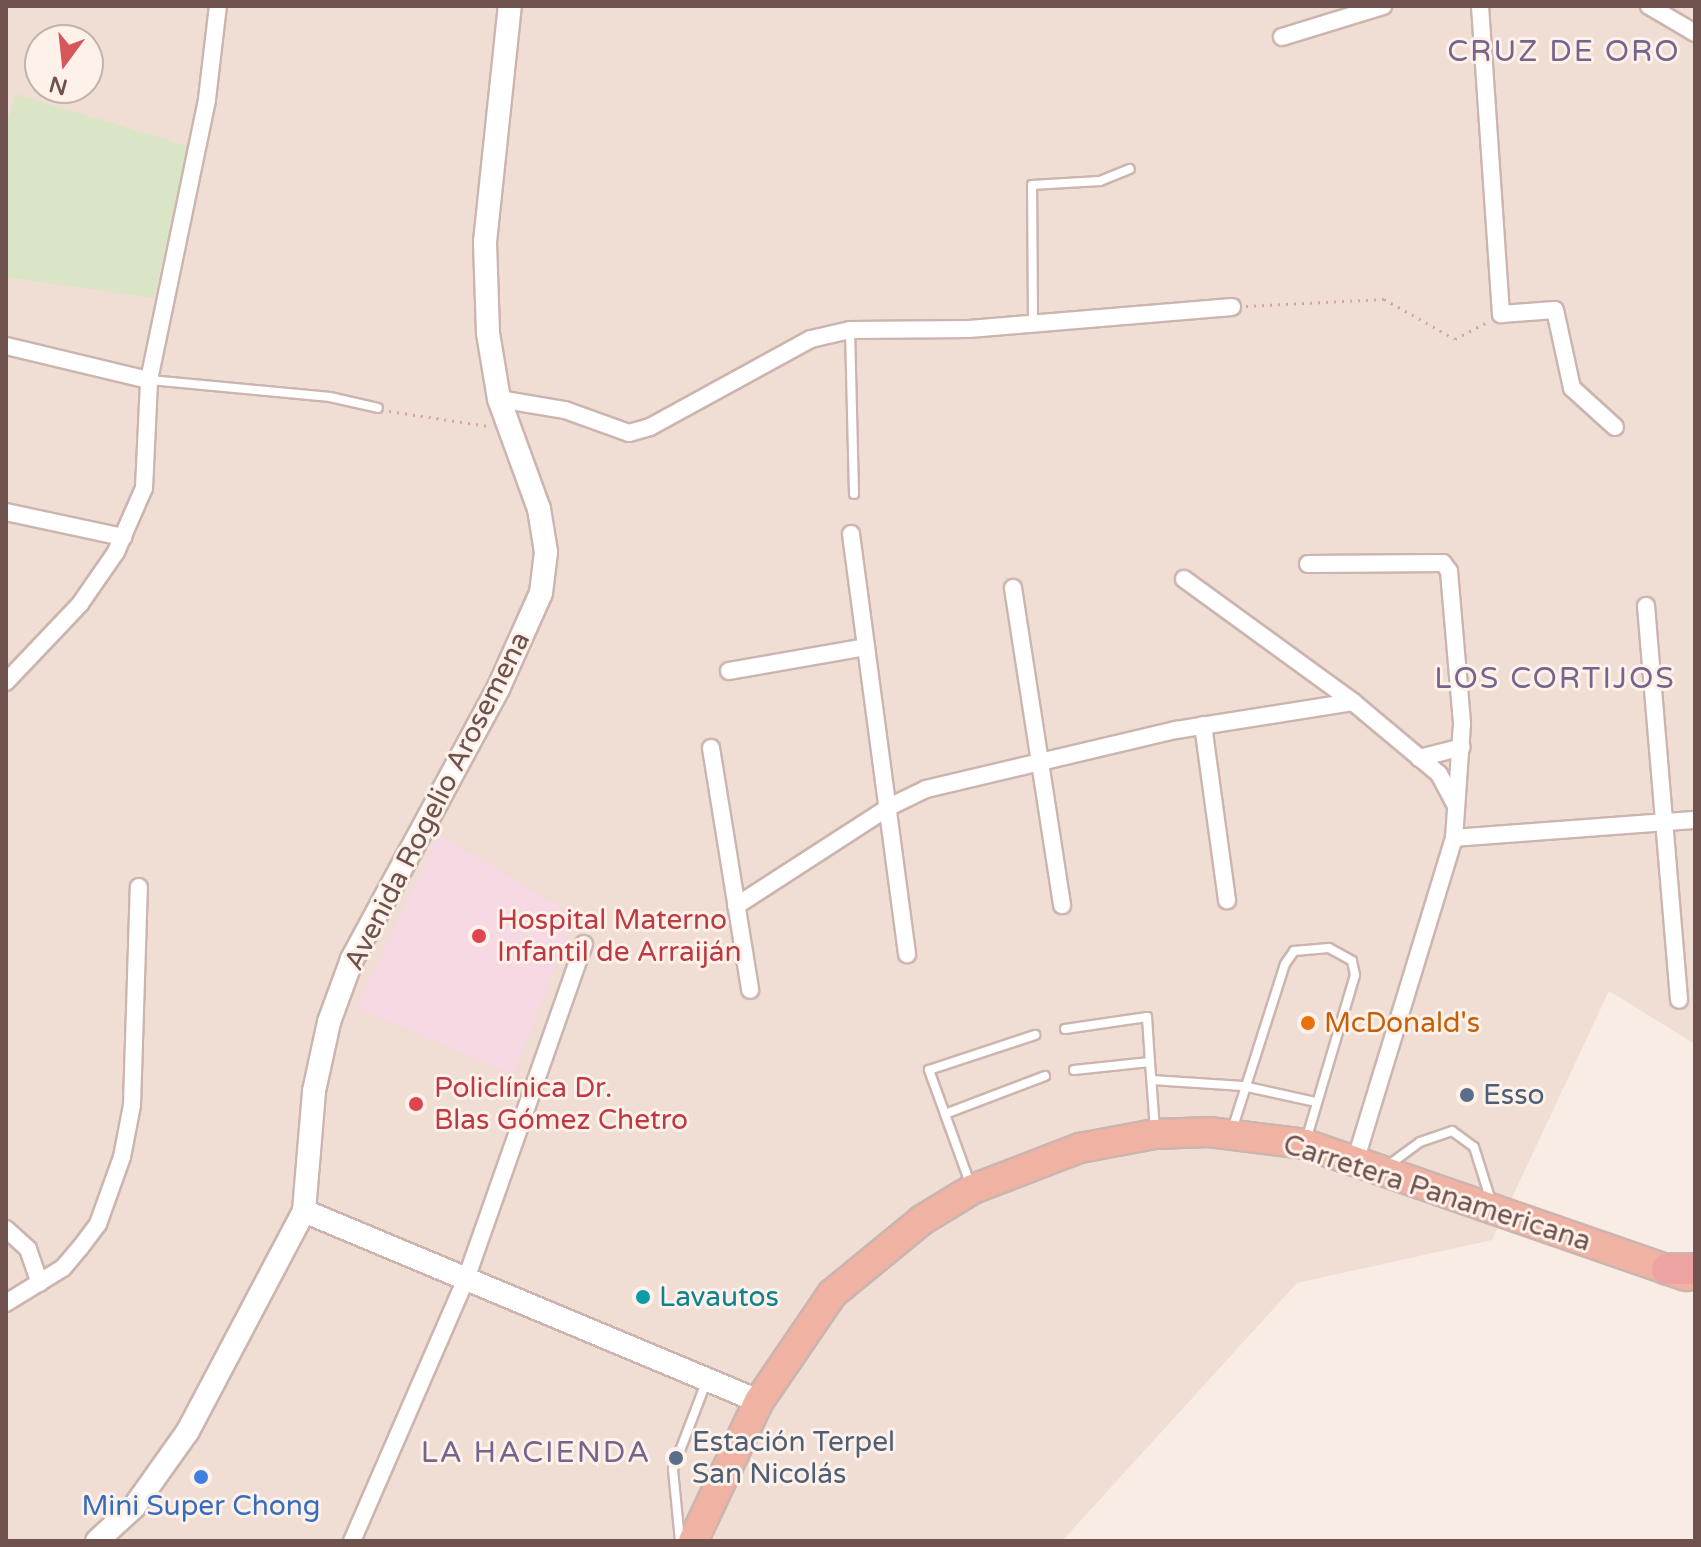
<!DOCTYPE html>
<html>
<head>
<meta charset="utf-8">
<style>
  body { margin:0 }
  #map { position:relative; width:1701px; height:1547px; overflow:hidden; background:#f9ece4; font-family:"Varela Round",sans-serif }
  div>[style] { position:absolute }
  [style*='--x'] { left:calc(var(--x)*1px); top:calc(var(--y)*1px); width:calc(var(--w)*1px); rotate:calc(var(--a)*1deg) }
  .residential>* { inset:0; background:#f0ddd4 }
  .medical>* { inset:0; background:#f6d9e3 }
  .green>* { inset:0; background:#dae5c5 }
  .path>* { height:3px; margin-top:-1.5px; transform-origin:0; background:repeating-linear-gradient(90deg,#d0a9a3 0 2px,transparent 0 8px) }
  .roads { filter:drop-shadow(2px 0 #ccb5af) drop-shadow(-2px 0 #ccb5af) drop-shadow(0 2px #ccb5af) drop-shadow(0 -2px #ccb5af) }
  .service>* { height:8px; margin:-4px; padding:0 4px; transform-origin:4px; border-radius:4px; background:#fff }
  .minor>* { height:16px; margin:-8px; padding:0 8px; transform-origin:8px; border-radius:8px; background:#fff }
  .tertiary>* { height:22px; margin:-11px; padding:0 11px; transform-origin:11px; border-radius:11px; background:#fff }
  .trunk>* { height:28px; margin:-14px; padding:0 14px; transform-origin:14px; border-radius:14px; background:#efb2a3 }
  .motorway>* { height:30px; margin:-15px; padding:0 15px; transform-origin:15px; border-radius:15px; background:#eda3a2 }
  .dots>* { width:22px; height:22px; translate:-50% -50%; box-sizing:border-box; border:4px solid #fdf1ea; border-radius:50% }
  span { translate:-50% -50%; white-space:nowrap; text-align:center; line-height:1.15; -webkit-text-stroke:6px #fdf1ea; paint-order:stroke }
  .street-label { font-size:28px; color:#6f514d }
  .health-label { font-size:28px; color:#be3a42 }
  .left { translate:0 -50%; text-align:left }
  .food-label { font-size:28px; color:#c56008 }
  .service-label { font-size:28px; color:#4e5e75 }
  .culture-label { font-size:28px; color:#0d838f }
  .shop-label { font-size:28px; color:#366cbe }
  .neighbourhood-label { font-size:30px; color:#75658c; letter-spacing:2px }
  .frame { position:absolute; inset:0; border:8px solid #6f514d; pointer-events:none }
  .north { position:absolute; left:24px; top:24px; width:80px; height:80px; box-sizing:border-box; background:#fdf1ea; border:2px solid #c4b1ab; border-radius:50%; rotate:195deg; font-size:22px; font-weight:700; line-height:32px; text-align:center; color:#6f514d }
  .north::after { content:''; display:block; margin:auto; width:28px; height:36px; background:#d65759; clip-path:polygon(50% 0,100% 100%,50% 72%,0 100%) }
</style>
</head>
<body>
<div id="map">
  <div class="residential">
    <i style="clip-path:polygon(evenodd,6px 6px,1695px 6px,1695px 1044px,1609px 991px,1492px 1240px,1297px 1283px,1062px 1541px,6px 1541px,6px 6px,40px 40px,88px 40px,88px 88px,40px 88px,40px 40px)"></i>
  </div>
  <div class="medical">
    <i style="clip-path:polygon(438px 834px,575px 916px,513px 1075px,357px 1008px)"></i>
  </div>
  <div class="green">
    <i style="clip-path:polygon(15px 94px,188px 146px,154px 298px,6px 277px,6px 126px)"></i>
  </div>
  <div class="path">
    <i style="--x:1246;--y:306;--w:138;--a:-2.9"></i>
    <i style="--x:1384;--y:299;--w:81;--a:29.4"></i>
    <i style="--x:1455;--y:339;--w:36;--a:-28"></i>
    <i style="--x:389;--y:411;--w:100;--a:8.6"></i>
  </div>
  <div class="roads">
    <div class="service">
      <i style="--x:1033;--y:321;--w:136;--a:-90.4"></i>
      <i style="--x:1032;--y:185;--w:68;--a:-3.4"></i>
      <i style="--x:1100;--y:181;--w:32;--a:-22"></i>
      <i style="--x:850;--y:330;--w:164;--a:88.6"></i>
      <i style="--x:150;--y:380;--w:181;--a:5.4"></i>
      <i style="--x:330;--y:397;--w:49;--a:12.9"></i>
      <i style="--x:1065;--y:1029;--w:83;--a:-8.3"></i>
      <i style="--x:1147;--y:1017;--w:45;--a:86.2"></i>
      <i style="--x:1074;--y:1070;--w:76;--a:-6"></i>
      <i style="--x:1150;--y:1062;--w:68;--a:85.8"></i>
      <i style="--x:1152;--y:1080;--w:91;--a:3.8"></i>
      <i style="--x:1243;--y:1086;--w:75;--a:12.4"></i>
      <i style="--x:945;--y:1114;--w:47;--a:-110"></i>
      <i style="--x:929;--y:1070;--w:112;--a:-18.3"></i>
      <i style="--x:1232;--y:1130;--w:174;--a:-72.3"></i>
      <i style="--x:1285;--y:964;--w:16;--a:-55"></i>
      <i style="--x:1294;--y:951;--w:35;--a:-5"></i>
      <i style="--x:1329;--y:948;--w:26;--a:29"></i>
      <i style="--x:1352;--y:961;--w:14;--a:78"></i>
      <i style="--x:1355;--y:975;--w:172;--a:106.5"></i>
      <i style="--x:1386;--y:1167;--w:42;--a:-36.3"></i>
      <i style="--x:1420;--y:1142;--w:34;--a:-19"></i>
      <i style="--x:1452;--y:1131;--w:27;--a:36"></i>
      <i style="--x:1474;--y:1147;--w:57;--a:72.5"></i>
      <i style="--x:971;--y:1186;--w:77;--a:-109.9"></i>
      <i style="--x:945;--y:1114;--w:107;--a:-20.8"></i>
      <i style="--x:680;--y:1541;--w:72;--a:-95.6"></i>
      <i style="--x:673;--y:1469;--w:95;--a:-69.1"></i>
    </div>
    <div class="minor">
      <i style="--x:1480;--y:6;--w:309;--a:86.1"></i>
      <i style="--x:1501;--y:314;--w:54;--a:-4.2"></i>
      <i style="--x:1555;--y:310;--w:80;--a:77.7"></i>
      <i style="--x:1572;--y:388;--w:58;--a:42.2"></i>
      <i style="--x:1649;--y:6;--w:53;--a:30.4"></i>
      <i style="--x:1282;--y:37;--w:106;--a:-17.1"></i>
      <i style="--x:6;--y:346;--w:147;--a:13.4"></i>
      <i style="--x:499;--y:399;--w:67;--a:9.5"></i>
      <i style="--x:565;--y:410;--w:68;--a:19.8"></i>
      <i style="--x:629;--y:433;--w:22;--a:-16"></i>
      <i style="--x:650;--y:427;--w:183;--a:-28.7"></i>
      <i style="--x:811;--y:339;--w:40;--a:-13"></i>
      <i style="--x:850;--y:330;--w:119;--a:-0.5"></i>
      <i style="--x:969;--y:329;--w:264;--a:-4.8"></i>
      <i style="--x:6;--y:512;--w:120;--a:12.1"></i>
      <i style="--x:851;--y:534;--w:424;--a:82.4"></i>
      <i style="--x:1308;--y:564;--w:135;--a:-0.4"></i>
      <i style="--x:1443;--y:563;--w:10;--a:53"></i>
      <i style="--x:1449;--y:571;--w:154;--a:85.1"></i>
      <i style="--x:1462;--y:724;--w:114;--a:94"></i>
      <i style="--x:1454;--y:838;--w:339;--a:107"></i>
      <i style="--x:1184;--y:579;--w:209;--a:36"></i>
      <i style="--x:1353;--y:702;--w:112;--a:39.9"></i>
      <i style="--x:1439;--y:774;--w:36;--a:62"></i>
      <i style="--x:1013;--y:588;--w:321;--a:81.2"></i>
      <i style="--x:1646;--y:606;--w:395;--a:85.2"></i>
      <i style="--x:729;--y:671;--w:139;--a:-9.9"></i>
      <i style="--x:6;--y:682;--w:108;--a:-46.5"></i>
      <i style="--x:80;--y:604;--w:63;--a:-55.3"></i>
      <i style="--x:116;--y:552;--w:70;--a:-66.4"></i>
      <i style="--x:144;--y:488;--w:108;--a:-87.3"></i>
      <i style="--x:149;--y:380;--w:287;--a:-78.3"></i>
      <i style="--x:207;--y:99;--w:94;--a:-83.3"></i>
      <i style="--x:1203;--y:725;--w:177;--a:82.2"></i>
      <i style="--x:711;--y:748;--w:245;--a:80.8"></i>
      <i style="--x:1419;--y:758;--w:44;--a:-14.3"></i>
      <i style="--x:1454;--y:838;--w:242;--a:-4.3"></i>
      <i style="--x:736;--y:906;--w:182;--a:-32.9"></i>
      <i style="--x:889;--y:807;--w:41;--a:-25.9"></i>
      <i style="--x:926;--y:789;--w:257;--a:-13.3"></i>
      <i style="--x:1176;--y:730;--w:179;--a:-9"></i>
      <i style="--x:6;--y:1229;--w:30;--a:42"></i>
      <i style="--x:28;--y:1249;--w:36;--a:71"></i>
      <i style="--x:6;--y:1303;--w:67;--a:-31.6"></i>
      <i style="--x:63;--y:1268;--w:26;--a:-50"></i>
      <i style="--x:80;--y:1248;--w:30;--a:-53"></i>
      <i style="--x:98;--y:1224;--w:71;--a:-70.3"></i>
      <i style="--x:122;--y:1157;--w:53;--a:-79.1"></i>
      <i style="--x:132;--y:1105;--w:218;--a:-88.2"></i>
      <i style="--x:352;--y:1541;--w:286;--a:-66.5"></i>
      <i style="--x:466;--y:1279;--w:355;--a:-70.6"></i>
    </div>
    <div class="tertiary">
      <i style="--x:304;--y:1211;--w:493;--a:22.7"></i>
      <i style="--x:97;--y:1541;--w:50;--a:-42.6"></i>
      <i style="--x:134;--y:1507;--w:93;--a:-54.6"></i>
      <i style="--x:188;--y:1431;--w:249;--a:-62.2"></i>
      <i style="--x:304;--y:1211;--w:120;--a:-85.2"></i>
      <i style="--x:314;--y:1091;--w:71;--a:-77.7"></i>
      <i style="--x:329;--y:1022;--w:67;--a:-69.9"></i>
      <i style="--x:352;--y:959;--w:307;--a:-61.6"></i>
      <i style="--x:498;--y:689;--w:105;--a:-65.9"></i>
      <i style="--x:541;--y:593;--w:41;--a:-83"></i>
      <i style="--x:546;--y:552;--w:44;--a:-99.2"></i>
      <i style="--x:539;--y:509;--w:117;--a:-110"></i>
      <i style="--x:499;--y:399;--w:67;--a:-99.5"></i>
      <i style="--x:488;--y:333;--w:91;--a:-91.9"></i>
      <i style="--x:485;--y:242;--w:237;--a:-84"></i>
    </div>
    <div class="trunk">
      <i style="--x:693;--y:1541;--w:155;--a:-64.8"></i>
      <i style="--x:759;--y:1401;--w:130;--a:-55.7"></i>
      <i style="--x:832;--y:1294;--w:117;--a:-39.4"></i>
      <i style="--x:922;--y:1220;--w:60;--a:-31.3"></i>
      <i style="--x:973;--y:1189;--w:115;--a:-21"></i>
      <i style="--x:1080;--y:1148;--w:76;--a:-10.6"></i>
      <i style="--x:1155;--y:1134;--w:54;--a:-2.1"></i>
      <i style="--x:1209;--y:1132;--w:97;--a:7.1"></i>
      <i style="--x:1305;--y:1144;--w:404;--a:19.1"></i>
    </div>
    <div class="motorway">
      <i style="--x:1667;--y:1269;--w:28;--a:0"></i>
    </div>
  </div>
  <div class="dots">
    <i style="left:479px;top:936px;background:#e0444e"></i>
    <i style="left:1308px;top:1023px;background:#e8710a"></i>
    <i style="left:1467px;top:1095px;background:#5c6f8a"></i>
    <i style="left:416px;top:1104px;background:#e0444e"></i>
    <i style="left:643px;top:1297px;background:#0f9aa8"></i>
    <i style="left:676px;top:1458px;background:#5c6f8a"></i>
    <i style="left:201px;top:1477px;background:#3f7fe0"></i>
  </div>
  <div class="street-label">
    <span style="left:437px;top:801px;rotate:-63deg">Avenida Rogelio Arosemena</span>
    <span style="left:1437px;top:1193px;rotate:18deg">Carretera Panamericana</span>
  </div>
  <div class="health-label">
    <span class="left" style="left:497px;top:936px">Hospital Materno<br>Infantil de Arraiján</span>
    <span class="left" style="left:434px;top:1104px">Policlínica Dr.<br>Blas Gómez Chetro</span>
  </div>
  <div class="food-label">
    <span class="left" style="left:1324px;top:1023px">McDonald's</span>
  </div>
  <div class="service-label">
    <span class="left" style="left:1483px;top:1095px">Esso</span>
    <span class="left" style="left:692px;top:1458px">Estación Terpel<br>San Nicolás</span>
  </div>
  <div class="culture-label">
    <span class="left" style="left:659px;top:1297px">Lavautos</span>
  </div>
  <div class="shop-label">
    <span style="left:201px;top:1506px">Mini Super Chong</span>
  </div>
  <div class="neighbourhood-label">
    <span style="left:1564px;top:52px">CRUZ DE ORO</span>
    <span style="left:1555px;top:679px">LOS CORTIJOS</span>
    <span style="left:536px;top:1453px">LA HACIENDA</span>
  </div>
  <div class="frame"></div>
  <div class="north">N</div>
</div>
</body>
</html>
